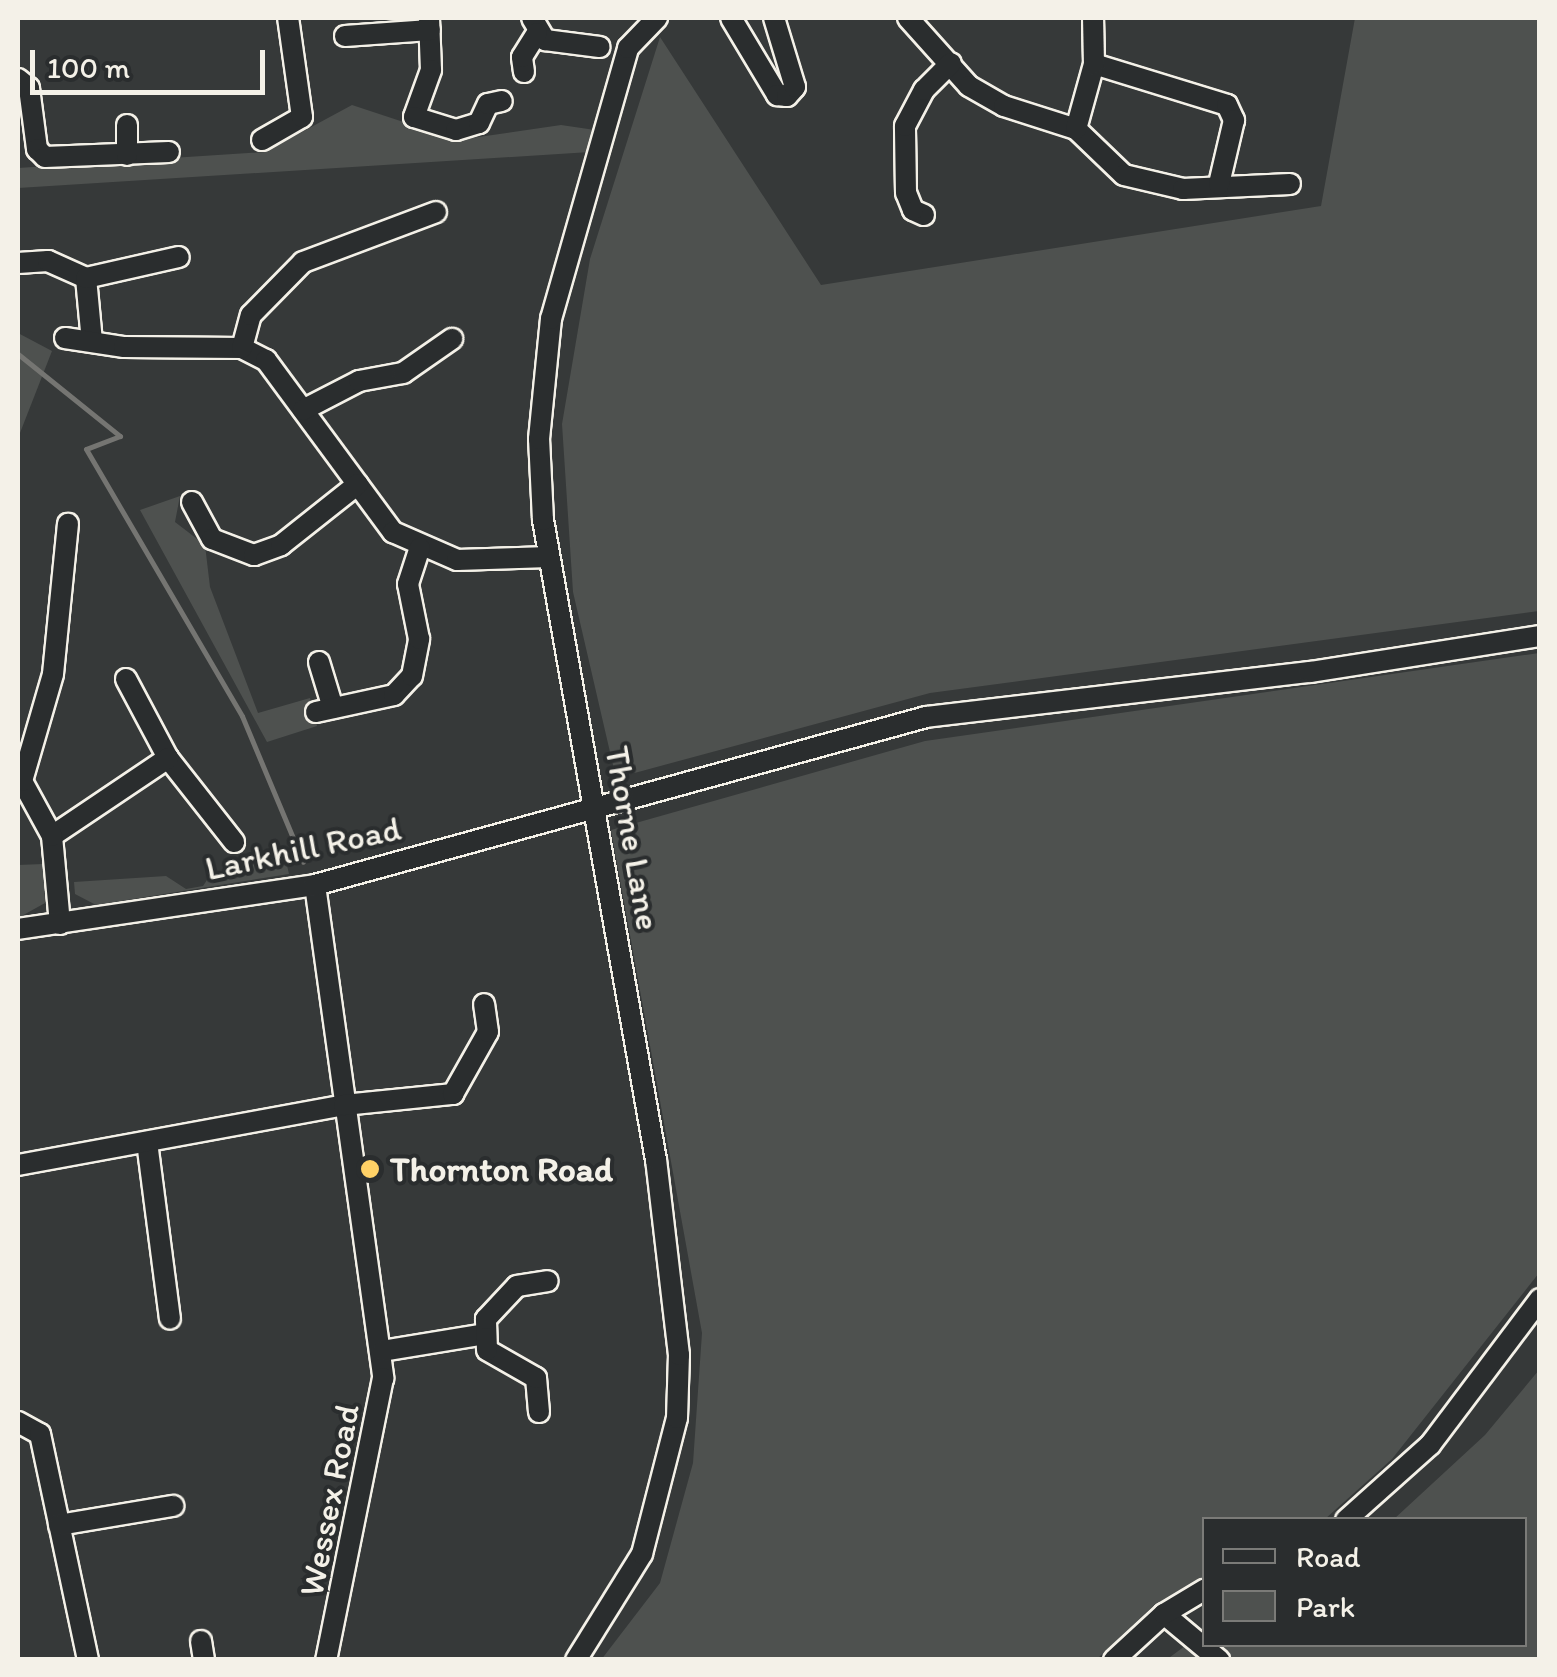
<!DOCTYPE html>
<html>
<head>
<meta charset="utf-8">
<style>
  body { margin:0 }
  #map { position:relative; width:1557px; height:1677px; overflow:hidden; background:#363939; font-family:Itim,sans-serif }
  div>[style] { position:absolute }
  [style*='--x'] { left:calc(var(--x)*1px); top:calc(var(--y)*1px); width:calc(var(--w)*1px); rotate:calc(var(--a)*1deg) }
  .green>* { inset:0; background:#4e514f }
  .stream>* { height:5px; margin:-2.5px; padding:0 2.5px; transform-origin:2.5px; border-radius:2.5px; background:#757572 }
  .roads { filter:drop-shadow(2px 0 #f4f1e8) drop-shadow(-2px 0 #f4f1e8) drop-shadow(0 2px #f4f1e8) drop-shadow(0 -2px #f4f1e8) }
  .minor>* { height:20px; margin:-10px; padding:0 10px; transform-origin:10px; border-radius:10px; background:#2a2d2e }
  .dots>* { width:28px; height:28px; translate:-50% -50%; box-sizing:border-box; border:5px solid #2a2d2e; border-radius:50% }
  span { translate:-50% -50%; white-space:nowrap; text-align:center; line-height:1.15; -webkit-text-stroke:8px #2a2d2e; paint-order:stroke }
  .street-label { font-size:35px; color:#f4f1e8 }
  .poi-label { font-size:35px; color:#f4f1e8; font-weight:700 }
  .left { translate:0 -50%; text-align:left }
  .frame { position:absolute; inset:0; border:20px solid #f4f1e8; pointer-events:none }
  .legend { position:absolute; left:1202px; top:1517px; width:325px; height:130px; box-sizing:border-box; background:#2a2d2e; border:2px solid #7b7b78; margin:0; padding:12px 18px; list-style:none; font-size:30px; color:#f4f1e8 }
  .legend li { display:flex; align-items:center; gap:20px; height:50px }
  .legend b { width:50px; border:2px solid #7b7b78 }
  .scale { position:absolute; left:30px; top:50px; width:235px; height:45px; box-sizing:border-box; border:5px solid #f4f1e8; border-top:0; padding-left:12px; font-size:30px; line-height:35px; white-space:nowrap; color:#f4f1e8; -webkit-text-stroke:8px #2a2d2e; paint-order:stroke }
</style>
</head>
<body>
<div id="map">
  <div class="green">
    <i style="clip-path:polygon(1355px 18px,1539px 18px,1539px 611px,930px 693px,616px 778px,573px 592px,562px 424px,590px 259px,660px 37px,821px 285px,1321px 206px)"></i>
    <i style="clip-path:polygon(352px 105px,458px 140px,561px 125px,595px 130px,590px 152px,18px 188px,18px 168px,265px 152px)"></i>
    <i style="clip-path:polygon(18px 333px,52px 351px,18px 438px)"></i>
    <i style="clip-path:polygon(180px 496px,175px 522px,205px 545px,210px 587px,258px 713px,310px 698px,317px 726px,267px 742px,140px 510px)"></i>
    <i style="clip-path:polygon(1539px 653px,1539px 1273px,1392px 1459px,1325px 1519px,1204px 1520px,1204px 1581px,1154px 1605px,1097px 1659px,601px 1660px,660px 1583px,693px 1463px,702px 1333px,611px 830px,925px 741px)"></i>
    <i style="clip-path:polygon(283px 848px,289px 874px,96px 905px,75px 894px,74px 882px,166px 876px,186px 889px,203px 886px,211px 874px)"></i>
    <i style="clip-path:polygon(43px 864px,45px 903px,18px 918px,18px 865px)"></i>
    <i style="clip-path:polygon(1539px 1370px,1539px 1659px,1166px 1660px,1204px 1632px,1204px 1644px,1524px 1644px,1524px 1520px,1394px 1519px,1485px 1435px)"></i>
  </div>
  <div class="stream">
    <i style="--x:18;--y:354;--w:131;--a:38.8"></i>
    <i style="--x:120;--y:436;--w:36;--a:159"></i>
    <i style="--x:86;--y:449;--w:309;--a:59.7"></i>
    <i style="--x:242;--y:716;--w:158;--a:67.3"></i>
  </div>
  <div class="roads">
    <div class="minor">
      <i style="--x:429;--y:18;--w:52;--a:87.8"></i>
      <i style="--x:431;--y:70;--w:50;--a:109.9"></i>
      <i style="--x:414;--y:117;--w:44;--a:17.2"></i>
      <i style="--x:456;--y:130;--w:24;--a:-17"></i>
      <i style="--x:479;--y:123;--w:21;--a:-65"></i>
      <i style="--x:488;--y:104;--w:14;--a:-12"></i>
      <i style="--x:532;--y:18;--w:26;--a:59"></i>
      <i style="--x:545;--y:40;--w:55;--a:7.3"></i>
      <i style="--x:731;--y:18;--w:90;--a:59.1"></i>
      <i style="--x:777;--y:95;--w:10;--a:6"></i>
      <i style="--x:787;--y:96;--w:12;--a:-48"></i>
      <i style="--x:795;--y:87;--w:72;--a:-106.9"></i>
      <i style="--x:908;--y:18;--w:91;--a:48.1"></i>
      <i style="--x:969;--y:86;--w:40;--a:29.7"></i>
      <i style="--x:1004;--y:106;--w:76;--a:17.7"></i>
      <i style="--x:1076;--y:129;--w:66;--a:43.8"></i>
      <i style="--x:1124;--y:175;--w:61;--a:13.3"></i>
      <i style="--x:1183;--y:189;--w:107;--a:-2.7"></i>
      <i style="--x:345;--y:36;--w:85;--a:-4"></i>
      <i style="--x:1094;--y:64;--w:139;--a:17.1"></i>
      <i style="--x:1227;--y:105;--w:17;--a:65"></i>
      <i style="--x:1234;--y:120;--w:66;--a:103.2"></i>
      <i style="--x:524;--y:72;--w:15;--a:-98"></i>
      <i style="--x:522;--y:57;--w:28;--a:-58"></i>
      <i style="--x:18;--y:79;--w:14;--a:39"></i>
      <i style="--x:29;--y:88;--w:62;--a:82.5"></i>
      <i style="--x:37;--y:149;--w:11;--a:45"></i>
      <i style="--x:45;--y:157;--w:124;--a:-2.3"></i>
      <i style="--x:127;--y:125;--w:30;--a:90"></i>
      <i style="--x:1076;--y:129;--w:67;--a:-74.5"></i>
      <i style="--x:1094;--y:64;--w:46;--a:-91.2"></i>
      <i style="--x:262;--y:140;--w:46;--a:-29.9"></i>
      <i style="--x:302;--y:117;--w:100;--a:-98"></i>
      <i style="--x:924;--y:215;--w:12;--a:-156"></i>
      <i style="--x:913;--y:210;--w:18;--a:-112"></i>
      <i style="--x:906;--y:193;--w:67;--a:-90.9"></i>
      <i style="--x:905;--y:126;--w:41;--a:-62.2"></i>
      <i style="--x:924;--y:90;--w:38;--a:-45"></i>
      <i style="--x:18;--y:263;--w:30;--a:-4"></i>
      <i style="--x:48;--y:261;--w:42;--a:24.1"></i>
      <i style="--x:86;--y:278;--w:63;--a:84.6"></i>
      <i style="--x:86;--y:278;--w:95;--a:-12.7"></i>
      <i style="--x:65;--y:338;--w:60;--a:8.7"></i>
      <i style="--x:124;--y:347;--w:118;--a:0.5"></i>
      <i style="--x:242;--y:348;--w:27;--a:27"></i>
      <i style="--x:266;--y:360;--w:214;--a:53.6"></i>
      <i style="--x:393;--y:532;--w:70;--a:23.6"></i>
      <i style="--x:457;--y:560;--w:92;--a:-1.9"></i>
      <i style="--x:242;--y:348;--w:34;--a:-75"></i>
      <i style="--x:251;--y:315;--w:74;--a:-45.5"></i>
      <i style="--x:303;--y:262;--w:142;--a:-20.6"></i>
      <i style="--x:303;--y:410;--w:63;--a:-27.4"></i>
      <i style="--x:359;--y:381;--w:45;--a:-10.3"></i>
      <i style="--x:403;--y:373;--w:60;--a:-34.8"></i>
      <i style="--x:192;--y:502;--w:42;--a:61.6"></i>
      <i style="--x:212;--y:539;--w:45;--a:20.9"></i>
      <i style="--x:254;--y:555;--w:29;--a:-20"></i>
      <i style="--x:281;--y:545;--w:98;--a:-38.4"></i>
      <i style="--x:319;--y:662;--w:48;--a:73.1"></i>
      <i style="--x:126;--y:679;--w:89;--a:62"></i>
      <i style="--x:168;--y:758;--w:107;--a:51.8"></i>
      <i style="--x:316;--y:712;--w:80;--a:-12.3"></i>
      <i style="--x:394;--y:695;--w:26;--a:-47"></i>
      <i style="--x:412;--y:676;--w:38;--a:-79"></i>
      <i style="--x:419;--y:639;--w:56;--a:-101.3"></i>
      <i style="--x:408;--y:584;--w:38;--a:-72"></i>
      <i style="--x:52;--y:836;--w:140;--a:-33.9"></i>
      <i style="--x:315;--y:885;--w:498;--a:82.1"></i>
      <i style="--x:383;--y:1378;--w:288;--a:101.4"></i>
      <i style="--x:60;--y:924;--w:88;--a:-95.2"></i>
      <i style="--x:52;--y:836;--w:63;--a:-118.6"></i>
      <i style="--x:22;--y:781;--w:111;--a:-73.8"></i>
      <i style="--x:53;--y:674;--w:151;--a:-84.3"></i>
      <i style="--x:18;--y:929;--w:300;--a:-8.4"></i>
      <i style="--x:315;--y:885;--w:634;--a:-15.37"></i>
      <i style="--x:926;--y:717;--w:387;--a:-6.7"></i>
      <i style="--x:1310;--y:672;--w:233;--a:-8.9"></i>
      <i style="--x:147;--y:1142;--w:178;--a:82.6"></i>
      <i style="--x:18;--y:1165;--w:331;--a:-10.4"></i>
      <i style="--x:344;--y:1105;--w:110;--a:-5.8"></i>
      <i style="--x:453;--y:1094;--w:71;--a:-60.6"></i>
      <i style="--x:488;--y:1032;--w:28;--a:-98"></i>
      <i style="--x:382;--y:1351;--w:105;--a:-9.3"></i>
      <i style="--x:539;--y:1412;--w:34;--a:-95"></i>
      <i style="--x:536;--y:1378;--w:56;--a:-150.3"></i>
      <i style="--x:487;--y:1350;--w:31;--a:-92"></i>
      <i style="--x:486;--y:1319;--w:45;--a:-46.8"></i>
      <i style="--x:517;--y:1286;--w:31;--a:-9"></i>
      <i style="--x:18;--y:1422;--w:25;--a:29"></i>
      <i style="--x:40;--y:1434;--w:231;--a:78"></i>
      <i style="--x:1346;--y:1520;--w:113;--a:-41.8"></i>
      <i style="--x:1430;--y:1445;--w:183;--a:-53"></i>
      <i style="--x:59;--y:1525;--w:116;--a:-9.5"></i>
      <i style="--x:1164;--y:1614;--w:72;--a:39.9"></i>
      <i style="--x:201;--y:1641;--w:19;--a:81"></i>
      <i style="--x:576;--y:1660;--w:125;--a:-58.1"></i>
      <i style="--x:642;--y:1554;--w:140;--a:-75.6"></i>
      <i style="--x:677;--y:1418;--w:63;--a:-88.2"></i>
      <i style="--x:679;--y:1355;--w:196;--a:-96.7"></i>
      <i style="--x:656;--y:1160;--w:650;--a:-100.01"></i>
      <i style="--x:543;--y:520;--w:81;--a:-92.8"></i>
      <i style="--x:539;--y:439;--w:121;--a:-84.3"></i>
      <i style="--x:551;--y:319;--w:282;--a:-74.1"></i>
      <i style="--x:628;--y:48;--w:42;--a:-46"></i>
      <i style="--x:1114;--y:1660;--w:68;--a:-42.6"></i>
      <i style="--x:1164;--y:1614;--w:47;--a:-31"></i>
    </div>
  </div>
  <div class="dots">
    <i style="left:370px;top:1169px;background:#ffd166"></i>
  </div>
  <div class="street-label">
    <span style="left:633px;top:838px;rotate:80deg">Thorne Lane</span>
    <span style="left:303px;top:848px;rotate:-12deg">Larkhill Road</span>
    <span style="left:329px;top:1500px;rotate:-79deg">Wessex Road</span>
  </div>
  <div class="poi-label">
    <span class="left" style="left:390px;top:1169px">Thornton Road</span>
  </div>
  <div class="frame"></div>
  <ul class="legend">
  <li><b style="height:12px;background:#2a2d2e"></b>Road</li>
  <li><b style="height:28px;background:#4e514f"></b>Park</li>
  </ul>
  <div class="scale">100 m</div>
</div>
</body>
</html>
